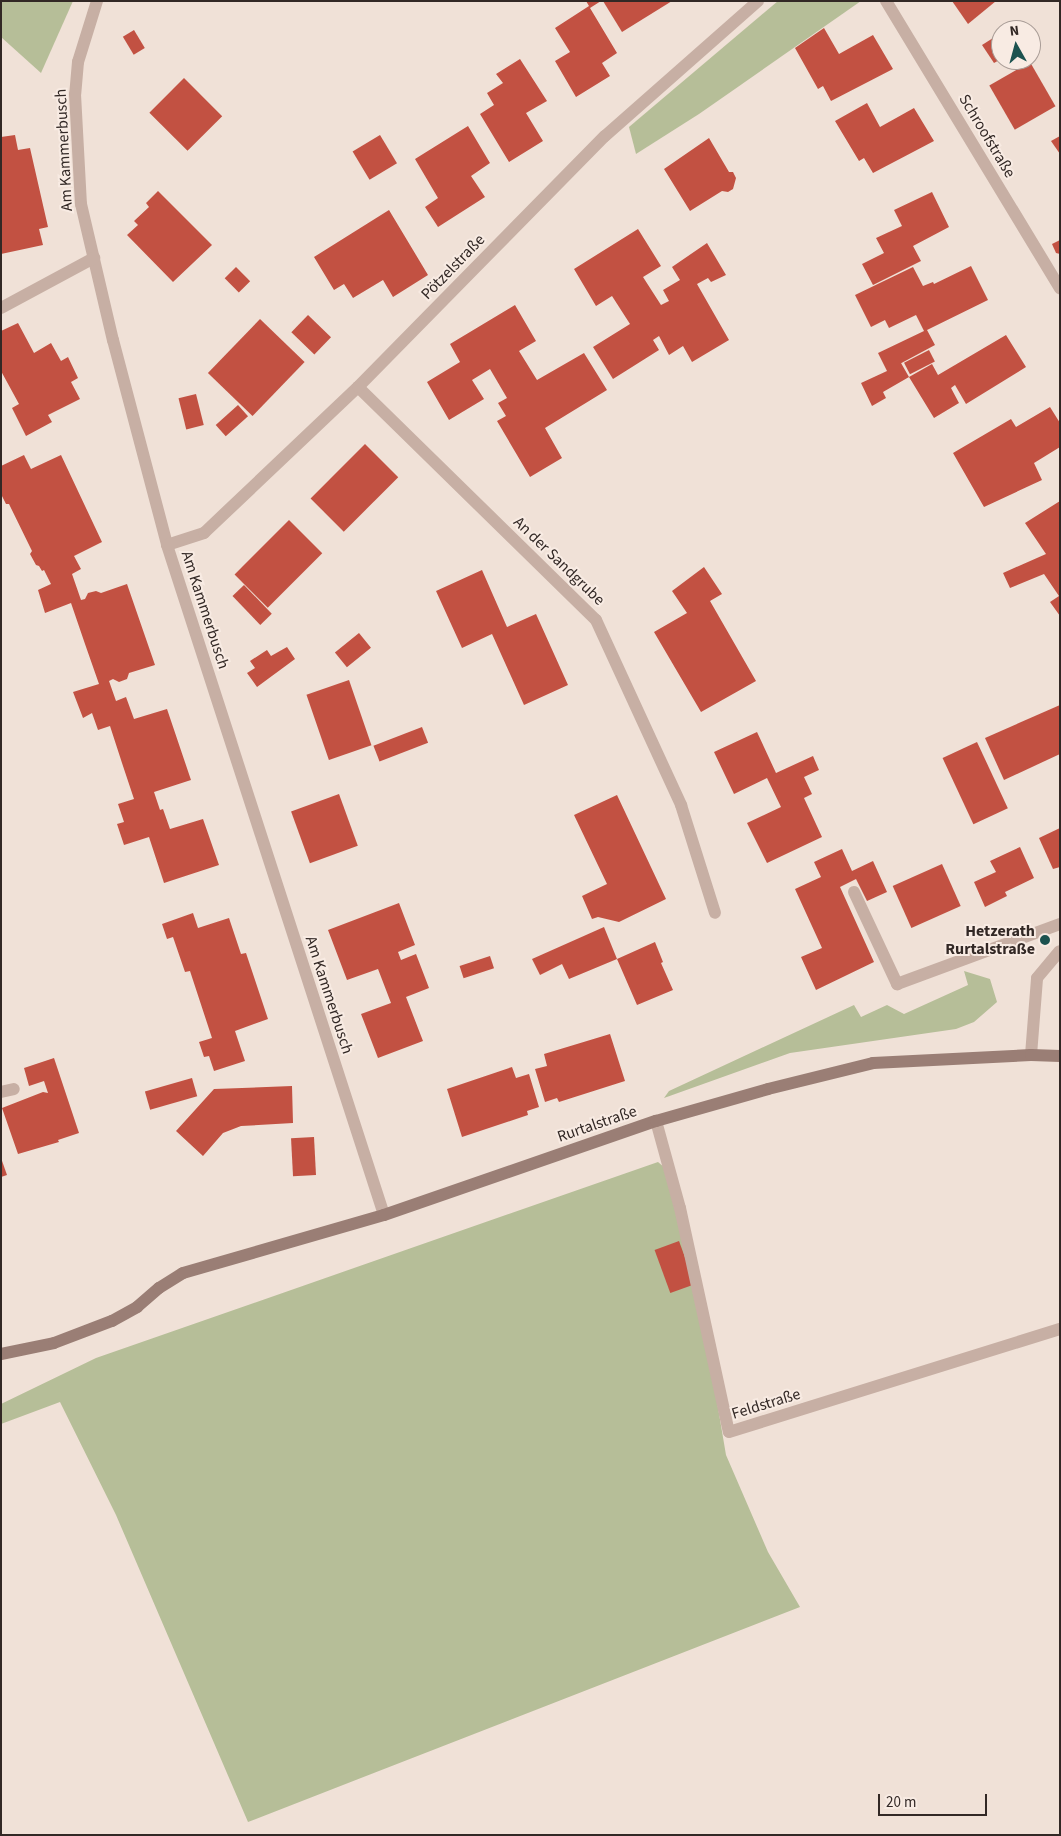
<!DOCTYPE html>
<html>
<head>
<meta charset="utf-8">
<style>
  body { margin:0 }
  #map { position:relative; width:1061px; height:1836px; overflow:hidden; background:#f0e1d7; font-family:"Source Sans 3",sans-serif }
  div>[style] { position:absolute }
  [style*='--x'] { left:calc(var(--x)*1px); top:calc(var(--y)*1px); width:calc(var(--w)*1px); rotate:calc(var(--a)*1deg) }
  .green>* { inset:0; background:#b6be98 }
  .building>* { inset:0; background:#c25142; transform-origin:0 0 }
  .lane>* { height:12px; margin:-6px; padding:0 6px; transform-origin:6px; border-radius:6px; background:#c7afa4 }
  .street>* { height:12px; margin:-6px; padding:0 6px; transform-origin:6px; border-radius:6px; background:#c7afa4 }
  .secondary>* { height:12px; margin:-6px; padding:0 6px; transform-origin:6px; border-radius:6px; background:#9a7e75 }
  .dots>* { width:14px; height:14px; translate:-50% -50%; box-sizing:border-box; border:2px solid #f8ebe3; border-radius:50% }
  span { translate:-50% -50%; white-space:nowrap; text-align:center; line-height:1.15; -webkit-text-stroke:4px #f8ebe3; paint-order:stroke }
  .street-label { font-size:16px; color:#322825 }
  .poi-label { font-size:16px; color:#322825; font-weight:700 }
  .right { translate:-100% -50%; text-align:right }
  .frame { position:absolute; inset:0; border:2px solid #322825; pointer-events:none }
  .north { position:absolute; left:991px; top:20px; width:50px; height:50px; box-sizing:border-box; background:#f8ebe3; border:1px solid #a99d97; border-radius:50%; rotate:353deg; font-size:14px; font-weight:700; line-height:20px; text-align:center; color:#322825 }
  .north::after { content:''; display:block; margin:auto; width:18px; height:22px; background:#1c524f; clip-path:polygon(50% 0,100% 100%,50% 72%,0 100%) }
  .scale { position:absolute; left:878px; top:1794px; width:109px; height:22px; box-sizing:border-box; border:2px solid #322825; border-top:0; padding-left:6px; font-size:15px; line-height:18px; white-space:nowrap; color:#322825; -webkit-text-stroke:4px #f8ebe3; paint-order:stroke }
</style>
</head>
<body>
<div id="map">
  <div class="green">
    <i style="clip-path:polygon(1px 1px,73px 1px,41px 73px,1px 37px)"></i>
    <i style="clip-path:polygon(778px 1px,861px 1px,699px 114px,636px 154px,629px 127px)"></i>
    <i style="clip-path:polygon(964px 971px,990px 979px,997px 1002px,974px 1022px,956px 1029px,790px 1053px,664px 1098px,669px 1091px,854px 1005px,861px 1017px,887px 1005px,904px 1014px,968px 985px)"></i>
    <i style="clip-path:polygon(658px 1162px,665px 1168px,697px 1284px,726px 1455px,768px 1552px,800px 1607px,248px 1822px,116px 1515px,60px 1402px,1px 1424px,1px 1404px,96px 1358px)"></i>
  </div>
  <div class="building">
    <i style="clip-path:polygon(586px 1px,601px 1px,590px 8px,617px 53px,602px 63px,610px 76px,576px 97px,555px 61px,570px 52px,555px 28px,589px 6px)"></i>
    <i style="clip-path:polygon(603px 1px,672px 1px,622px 32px)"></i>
    <i style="clip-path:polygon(952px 1px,996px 1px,968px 24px)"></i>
    <i style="clip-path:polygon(1016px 23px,1020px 30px,1005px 30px)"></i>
    <i style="clip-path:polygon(824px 28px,839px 54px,873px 35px,893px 69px,831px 101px,823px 86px,818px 89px,795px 48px)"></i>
    <i style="left:134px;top:30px;width:21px;height:13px;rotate:59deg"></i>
    <i style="clip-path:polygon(1001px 33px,1001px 59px,994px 63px,982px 45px)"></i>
    <i style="clip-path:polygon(520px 59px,547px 101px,526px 113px,543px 141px,509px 162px,480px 114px,494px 105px,487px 93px,503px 83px,496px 74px)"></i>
    <i style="left:1030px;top:62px;width:51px;height:47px;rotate:60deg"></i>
    <i style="left:184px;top:78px;width:54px;height:49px;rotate:45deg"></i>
    <i style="clip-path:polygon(867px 103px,880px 127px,914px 108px,934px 141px,873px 173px,864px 158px,859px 161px,835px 121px)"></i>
    <i style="clip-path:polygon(468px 126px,490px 163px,471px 176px,485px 197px,438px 227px,425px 207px,438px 198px,415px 159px)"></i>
    <i style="clip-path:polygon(15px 135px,18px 150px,30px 148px,48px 227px,39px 229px,43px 245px,1px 254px,1px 137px)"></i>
    <i style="left:380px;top:135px;width:33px;height:32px;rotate:59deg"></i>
    <i style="clip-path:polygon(1060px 136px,1060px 154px,1051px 141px)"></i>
    <i style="clip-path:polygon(709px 138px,729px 172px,733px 172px,736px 178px,733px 189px,728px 192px,722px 191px,690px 211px,664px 169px)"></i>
    <i style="clip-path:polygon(158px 191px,212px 245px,173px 282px,127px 235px,138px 225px,134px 221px,149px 207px,146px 203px)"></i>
    <i style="clip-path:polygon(932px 192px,949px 227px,913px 246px,921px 261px,873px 285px,862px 264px,884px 253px,876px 238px,902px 226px,894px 210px)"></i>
    <i style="clip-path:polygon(389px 210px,428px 275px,393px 297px,383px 280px,353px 298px,344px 284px,334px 290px,314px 257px)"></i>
    <i style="clip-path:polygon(638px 229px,661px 266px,643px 277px,661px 305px,669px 301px,663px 290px,680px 280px,672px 267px,707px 243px,726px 275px,711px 282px,708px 278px,697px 284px,729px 340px,692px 362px,683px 346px,669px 355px,659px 336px,653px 340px,659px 350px,613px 379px,593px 347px,630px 324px,612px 296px,596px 306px,574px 269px)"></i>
    <i style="clip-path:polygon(1060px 240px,1060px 254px,1056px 253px,1052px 244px)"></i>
    <i style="clip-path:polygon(971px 266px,988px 300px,927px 330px,935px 345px,894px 367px,901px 363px,909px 377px,932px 364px,938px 375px,1006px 335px,1026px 367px,966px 404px,955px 385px,951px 388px,959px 403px,934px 418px,909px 377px,883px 392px,886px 398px,872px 406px,861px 383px,887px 371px,878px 353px,924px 331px,916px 315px,889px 328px,885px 320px,871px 327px,855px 295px,913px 267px,923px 286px,933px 282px,934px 284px)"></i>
    <i style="left:236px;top:267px;width:20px;height:16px;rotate:45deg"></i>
    <i style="clip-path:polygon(515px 305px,536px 341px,519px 351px,537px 380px,584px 353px,607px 390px,545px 428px,562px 458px,530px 477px,497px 421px,506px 416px,498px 403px,507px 398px,490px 369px,472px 380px,484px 399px,449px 420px,427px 382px,460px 362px,450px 344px)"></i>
    <i style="left:308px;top:315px;width:32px;height:24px;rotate:44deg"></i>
    <i style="left:260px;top:319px;width:62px;height:75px;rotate:44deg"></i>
    <i style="clip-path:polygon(18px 323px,34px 353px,51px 343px,61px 361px,68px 357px,78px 378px,71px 382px,80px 399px,48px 415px,52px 422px,26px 436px,12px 408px,19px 404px,1px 371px,1px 331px)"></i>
    <i style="left:929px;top:350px;width:13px;height:28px;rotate:63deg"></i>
    <i style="left:196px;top:394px;width:32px;height:18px;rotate:76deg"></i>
    <i style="left:238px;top:405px;width:15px;height:30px;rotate:48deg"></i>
    <i style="clip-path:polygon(1050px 407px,1060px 423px,1060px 447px,1034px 463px,1042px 480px,984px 507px,953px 453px,1011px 419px,1016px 427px)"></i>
    <i style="left:365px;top:444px;width:47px;height:77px;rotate:45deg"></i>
    <i style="clip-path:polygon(24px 455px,31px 469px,61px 455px,102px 542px,74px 556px,81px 569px,72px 574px,81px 600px,85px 599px,88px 593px,96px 591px,101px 593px,127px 584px,155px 665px,129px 673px,127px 679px,119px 682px,113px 679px,109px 681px,116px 701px,126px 697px,134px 719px,167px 709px,191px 780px,154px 792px,160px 810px,163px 809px,170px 829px,203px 819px,219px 865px,164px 883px,149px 837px,124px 845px,117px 824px,124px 822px,118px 804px,134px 799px,122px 763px,110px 726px,98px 730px,92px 713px,83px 718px,73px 692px,99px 684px,85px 644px,71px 603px,45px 613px,38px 590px,51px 584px,44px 570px,42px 571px,39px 566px,36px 565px,30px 554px,32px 551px,9px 504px,6px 504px,1px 494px,1px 466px)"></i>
    <i style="clip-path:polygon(1060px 501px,1060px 616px,1050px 602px,1059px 596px,1044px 574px,1010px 588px,1003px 573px,1046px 554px,1025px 523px)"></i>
    <i style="left:289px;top:520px;width:47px;height:77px;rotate:45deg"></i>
    <i style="clip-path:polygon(704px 567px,722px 594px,710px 601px,756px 681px,701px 712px,654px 632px,687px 613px,672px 591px)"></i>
    <i style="clip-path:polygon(482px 570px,507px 627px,536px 614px,568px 685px,524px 705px,492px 634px,462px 648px,436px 591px)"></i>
    <i style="left:244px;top:585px;width:40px;height:16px;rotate:46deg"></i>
    <i style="left:359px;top:633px;width:19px;height:31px;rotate:51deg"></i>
    <i style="clip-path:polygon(287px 647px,295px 659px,257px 687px,247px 673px,255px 668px,250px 661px,267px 650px,271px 656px)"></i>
    <i style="left:349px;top:680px;width:69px;height:45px;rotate:71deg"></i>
    <i style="clip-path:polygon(1060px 705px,1060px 754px,1004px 780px,985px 738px)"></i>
    <i style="left:422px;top:727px;width:17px;height:52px;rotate:69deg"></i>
    <i style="clip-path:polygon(757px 732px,776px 773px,813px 756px,819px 770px,804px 777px,812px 794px,804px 798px,822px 837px,767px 863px,747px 823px,781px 807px,767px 778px,734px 794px,714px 752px)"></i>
    <i style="left:977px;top:742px;width:73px;height:38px;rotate:65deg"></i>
    <i style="left:339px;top:794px;width:55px;height:51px;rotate:70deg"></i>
    <i style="clip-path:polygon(617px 795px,666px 899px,619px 922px,598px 917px,592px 919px,582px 896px,607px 884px,574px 815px)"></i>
    <i style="clip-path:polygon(1060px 828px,1060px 867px,1053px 869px,1039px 838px)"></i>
    <i style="clip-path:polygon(1020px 847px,1034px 878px,1005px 892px,1007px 896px,985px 907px,974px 882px,996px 872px,990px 861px)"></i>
    <i style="clip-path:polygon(842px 849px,852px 871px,873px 861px,887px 892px,867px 901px,856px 879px,840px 887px,874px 962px,816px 990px,801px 957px,822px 948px,795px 889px,821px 877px,814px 862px)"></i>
    <i style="left:942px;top:864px;width:46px;height:54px;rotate:66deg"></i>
    <i style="clip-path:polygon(399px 903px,415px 945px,398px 952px,401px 960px,416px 954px,429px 988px,406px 997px,423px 1041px,378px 1058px,361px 1014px,391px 1003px,378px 969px,347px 980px,328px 930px)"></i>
    <i style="clip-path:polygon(193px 913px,198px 928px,229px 918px,241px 954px,246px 953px,268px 1019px,235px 1031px,245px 1061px,214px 1071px,209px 1056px,204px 1057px,199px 1042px,212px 1038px,190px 971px,185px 972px,173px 937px,167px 939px,162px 924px)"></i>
    <i style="clip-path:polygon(604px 927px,617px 959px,569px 979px,562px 964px,540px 975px,532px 959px)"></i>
    <i style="clip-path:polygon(655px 942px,663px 962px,661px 963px,673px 990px,637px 1005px,617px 959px)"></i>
    <i style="left:490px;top:956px;width:13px;height:32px;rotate:72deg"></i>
    <i style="clip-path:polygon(610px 1034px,625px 1081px,559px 1102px,557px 1098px,545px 1102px,535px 1069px,547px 1066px,544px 1054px)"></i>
    <i style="clip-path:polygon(54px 1058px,79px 1133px,58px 1140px,59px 1142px,18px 1154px,2px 1108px,43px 1092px,48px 1093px,44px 1081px,29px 1086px,24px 1068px)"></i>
    <i style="clip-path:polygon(512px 1067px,516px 1078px,529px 1074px,539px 1107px,527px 1111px,528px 1115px,462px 1137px,447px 1089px)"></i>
    <i style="left:192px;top:1078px;width:19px;height:49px;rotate:74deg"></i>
    <i style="clip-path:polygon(292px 1086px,293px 1123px,241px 1126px,223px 1133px,203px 1156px,176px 1131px,214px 1089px)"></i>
    <i style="left:314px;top:1137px;width:38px;height:23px;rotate:87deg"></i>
    <i style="clip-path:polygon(1px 1158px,7px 1175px,1px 1177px)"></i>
    <i style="left:679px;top:1241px;width:46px;height:26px;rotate:70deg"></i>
  </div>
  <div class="lane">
    <i style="--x:854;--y:892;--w:102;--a:64.9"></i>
    <i style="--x:897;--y:984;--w:174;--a:-20.2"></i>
    <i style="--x:656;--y:1121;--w:90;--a:74.6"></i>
    <i style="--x:680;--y:1208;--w:229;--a:77.7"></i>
    <i style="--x:729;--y:1432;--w:347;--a:-17.3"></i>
  </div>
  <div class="street">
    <i style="--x:97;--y:1;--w:64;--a:107.3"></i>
    <i style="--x:78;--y:62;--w:32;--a:95"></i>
    <i style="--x:75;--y:94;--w:110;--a:86.9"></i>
    <i style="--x:81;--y:204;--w:140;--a:76.8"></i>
    <i style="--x:113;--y:340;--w:212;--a:75.2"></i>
    <i style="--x:167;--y:545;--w:704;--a:72.05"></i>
    <i style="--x:886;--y:1;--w:336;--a:58.8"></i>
    <i style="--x:1;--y:308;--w:106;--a:-28.3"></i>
    <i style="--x:358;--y:387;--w:333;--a:44.4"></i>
    <i style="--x:596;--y:620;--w:204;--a:65.3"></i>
    <i style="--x:681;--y:805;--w:113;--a:72.5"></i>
    <i style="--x:167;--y:545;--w:39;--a:-18"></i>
    <i style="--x:204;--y:533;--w:212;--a:-43.5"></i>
    <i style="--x:358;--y:387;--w:352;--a:-45.5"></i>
    <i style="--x:605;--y:136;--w:204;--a:-41.4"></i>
    <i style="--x:1031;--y:1055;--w:77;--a:-85.5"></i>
    <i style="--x:1037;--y:978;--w:35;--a:-50"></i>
    <i style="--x:1;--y:1092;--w:13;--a:-13"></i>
  </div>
  <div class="secondary">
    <i style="--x:1;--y:1354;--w:54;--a:-11.7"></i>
    <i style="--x:54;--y:1343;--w:62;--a:-20.8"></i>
    <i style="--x:112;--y:1321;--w:29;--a:-29"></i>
    <i style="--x:137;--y:1307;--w:29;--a:-41"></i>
    <i style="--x:159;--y:1288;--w:28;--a:-32"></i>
    <i style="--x:183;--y:1273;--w:209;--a:-16.1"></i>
    <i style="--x:384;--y:1215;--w:288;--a:-19.1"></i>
    <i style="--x:656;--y:1121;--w:116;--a:-15.9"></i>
    <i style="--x:768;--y:1089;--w:108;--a:-13.9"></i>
    <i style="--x:873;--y:1063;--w:158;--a:-2.9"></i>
    <i style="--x:1031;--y:1055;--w:29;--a:2"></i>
  </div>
  <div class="dots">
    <i style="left:1045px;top:940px;background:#1c524f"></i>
  </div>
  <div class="street-label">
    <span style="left:987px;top:136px;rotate:59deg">Schroofstraße</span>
    <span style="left:64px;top:150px;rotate:-93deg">Am Kammerbusch</span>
    <span style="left:453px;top:267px;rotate:-46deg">Pötzelstraße</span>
    <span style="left:559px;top:561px;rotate:44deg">An der Sandgrube</span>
    <span style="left:205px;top:610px;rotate:72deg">Am Kammerbusch</span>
    <span style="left:329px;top:995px;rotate:72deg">Am Kammerbusch</span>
    <span style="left:597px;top:1124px;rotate:-19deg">Rurtalstraße</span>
    <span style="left:766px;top:1404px;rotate:-17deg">Feldstraße</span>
  </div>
  <div class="poi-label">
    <span class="right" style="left:1035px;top:940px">Hetzerath<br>Rurtalstraße</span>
  </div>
  <div class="frame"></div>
  <div class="north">N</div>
  <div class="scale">20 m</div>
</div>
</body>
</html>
